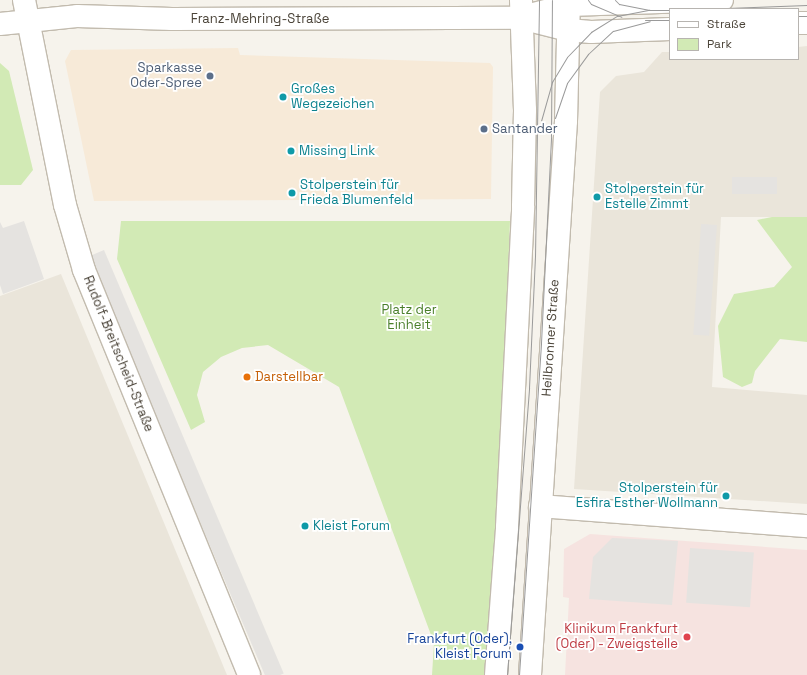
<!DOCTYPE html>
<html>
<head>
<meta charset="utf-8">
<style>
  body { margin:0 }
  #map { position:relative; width:807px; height:675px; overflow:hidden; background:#f6f3ec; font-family:"Space Grotesk",sans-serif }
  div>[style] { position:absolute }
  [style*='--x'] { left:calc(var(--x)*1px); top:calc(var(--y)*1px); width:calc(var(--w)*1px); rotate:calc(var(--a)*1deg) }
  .residential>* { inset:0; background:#eae5da }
  .commercial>* { inset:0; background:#f7ead8 }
  .medical>* { inset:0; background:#f6e3e0 }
  .green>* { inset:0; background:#d2eab5 }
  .parking>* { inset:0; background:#e5e3e0; transform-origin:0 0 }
  .roads { filter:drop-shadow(1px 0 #c2bbae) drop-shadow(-1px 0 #c2bbae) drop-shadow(0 1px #c2bbae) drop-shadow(0 -1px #c2bbae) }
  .minor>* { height:22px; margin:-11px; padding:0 11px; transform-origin:11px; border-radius:11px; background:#fff }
  .tram>* { height:1px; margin:-0.5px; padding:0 0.5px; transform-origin:0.5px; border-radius:0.5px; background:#9a9a9a }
  .dots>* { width:11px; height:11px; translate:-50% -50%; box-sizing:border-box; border:2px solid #fff; border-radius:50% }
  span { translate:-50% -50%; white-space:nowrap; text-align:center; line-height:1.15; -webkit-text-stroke:3.5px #fff; paint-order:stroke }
  .street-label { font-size:13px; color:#4b4439 }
  .service-label { font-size:13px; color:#4e5e75 }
  .right { translate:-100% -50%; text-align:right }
  .left { translate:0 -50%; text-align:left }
  .culture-label { font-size:13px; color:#0d838f }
  .park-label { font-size:13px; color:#4a7f2a }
  .food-label { font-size:13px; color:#c56008 }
  .health-label { font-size:13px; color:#be3a42 }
  .transit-label { font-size:13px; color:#164399 }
  .legend { position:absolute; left:669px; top:8px; width:130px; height:52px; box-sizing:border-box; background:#fff; border:1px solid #b7b4b0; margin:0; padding:5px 7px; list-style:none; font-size:12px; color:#4b4439 }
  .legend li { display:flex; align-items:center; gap:8px; height:20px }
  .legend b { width:20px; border:1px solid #b7b4b0 }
</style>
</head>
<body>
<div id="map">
  <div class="residential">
    <i style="clip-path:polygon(807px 46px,807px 217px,721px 217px,712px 387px,807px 395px,807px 504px,574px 489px,600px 92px,616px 76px,644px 72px,662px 52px,670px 52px,670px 59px,798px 59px,798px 47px)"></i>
    <i style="clip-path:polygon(61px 274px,227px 675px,0 675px,0 296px)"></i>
  </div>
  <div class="commercial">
    <i style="clip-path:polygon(238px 48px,240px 55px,490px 63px,493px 67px,491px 199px,94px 201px,65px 61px,71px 50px)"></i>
  </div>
  <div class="medical">
    <i style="clip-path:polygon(590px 534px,807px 550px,807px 675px,565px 675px,569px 598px,563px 597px,564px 549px)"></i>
  </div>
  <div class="green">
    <i style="clip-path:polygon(0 63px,9px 71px,33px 170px,21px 185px,0 185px)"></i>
    <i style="clip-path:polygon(772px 217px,807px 217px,807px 342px,780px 339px,755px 371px,752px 383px,742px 387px,723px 377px,718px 326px,734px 294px,774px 287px,792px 267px,757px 220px)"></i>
    <i style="clip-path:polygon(121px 221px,510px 221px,501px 472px,487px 675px,432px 675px,434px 643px,339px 387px,268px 345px,242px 348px,221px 357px,203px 372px,197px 395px,205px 422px,191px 430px,117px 259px)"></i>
  </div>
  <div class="parking">
    <i style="left:732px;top:177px;width:45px;height:17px"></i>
    <i style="clip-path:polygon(24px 221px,44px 279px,3px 294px,0 285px,0 222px,3px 228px)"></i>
    <i style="left:701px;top:224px;width:16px;height:111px;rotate:4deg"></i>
    <i style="left:104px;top:250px;width:460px;height:18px;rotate:67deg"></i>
    <i style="clip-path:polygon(612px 538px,678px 541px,672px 605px,589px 599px,593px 557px)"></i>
    <i style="left:690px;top:548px;width:64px;height:55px;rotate:4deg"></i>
  </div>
  <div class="roads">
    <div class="minor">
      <i style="--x:24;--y:0;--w:209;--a:78.7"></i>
      <i style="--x:65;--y:205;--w:68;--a:73.7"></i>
      <i style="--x:84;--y:270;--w:437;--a:67.8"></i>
      <i style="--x:522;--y:17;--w:49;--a:-14.3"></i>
      <i style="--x:569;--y:5;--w:153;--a:-1.9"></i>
      <i style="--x:798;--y:23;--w:9;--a:0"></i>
      <i style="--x:0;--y:24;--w:77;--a:-5.9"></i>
      <i style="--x:77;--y:16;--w:95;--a:1.8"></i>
      <i style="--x:172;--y:19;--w:349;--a:-0.2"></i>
      <i style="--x:521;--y:18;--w:49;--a:14.3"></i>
      <i style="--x:568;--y:30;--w:23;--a:5"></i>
      <i style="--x:591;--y:32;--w:79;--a:-2.2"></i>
      <i style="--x:540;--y:506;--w:268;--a:4.3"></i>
      <i style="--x:496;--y:675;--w:148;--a:-85.7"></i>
      <i style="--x:507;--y:527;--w:321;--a:-87.1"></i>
      <i style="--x:523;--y:206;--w:96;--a:-88.8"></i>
      <i style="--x:525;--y:110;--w:110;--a:-92.1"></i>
      <i style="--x:530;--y:675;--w:555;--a:-86.28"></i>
      <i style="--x:566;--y:121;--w:121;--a:-88.6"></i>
    </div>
  </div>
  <div class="tram">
    <i style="--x:588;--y:0;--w:5;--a:53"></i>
    <i style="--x:591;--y:4;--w:33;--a:23"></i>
    <i style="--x:615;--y:0;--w:6;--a:45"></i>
    <i style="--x:619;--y:4;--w:31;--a:11"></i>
    <i style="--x:649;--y:10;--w:21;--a:0"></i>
    <i style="--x:700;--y:9;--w:107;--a:-2.1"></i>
    <i style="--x:798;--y:16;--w:9;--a:0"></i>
    <i style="--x:645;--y:20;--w:25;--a:0"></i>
    <i style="--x:555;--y:118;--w:37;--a:-71"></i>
    <i style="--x:567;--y:83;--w:36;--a:-54"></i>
    <i style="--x:588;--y:54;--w:34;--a:-43"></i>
    <i style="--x:613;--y:31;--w:38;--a:-15"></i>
    <i style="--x:541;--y:121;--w:41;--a:-74.2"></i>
    <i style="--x:552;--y:82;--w:29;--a:-59"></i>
    <i style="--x:567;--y:57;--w:35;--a:-46"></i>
    <i style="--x:591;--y:32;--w:31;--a:-32"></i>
    <i style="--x:617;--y:16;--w:33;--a:-11"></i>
    <i style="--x:507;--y:675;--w:288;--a:-85.6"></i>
    <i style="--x:529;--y:388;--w:131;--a:-87.4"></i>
    <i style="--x:535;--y:257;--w:257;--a:-89.1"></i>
    <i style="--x:519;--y:675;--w:333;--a:-86.2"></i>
    <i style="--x:541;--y:343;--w:207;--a:-87.2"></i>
    <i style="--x:551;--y:136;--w:136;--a:-89.6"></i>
  </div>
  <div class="dots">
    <i style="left:210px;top:76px;background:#5c6f8a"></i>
    <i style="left:283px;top:97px;background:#0f9aa8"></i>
    <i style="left:484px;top:129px;background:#5c6f8a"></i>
    <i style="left:291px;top:151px;background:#0f9aa8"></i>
    <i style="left:292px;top:193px;background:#0f9aa8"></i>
    <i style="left:597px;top:197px;background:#0f9aa8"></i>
    <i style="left:247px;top:377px;background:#e8710a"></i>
    <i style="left:726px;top:496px;background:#0f9aa8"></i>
    <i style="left:305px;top:526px;background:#0f9aa8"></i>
    <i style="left:687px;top:637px;background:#e0444e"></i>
    <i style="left:520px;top:647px;background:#1a4fb4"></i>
  </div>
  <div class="street-label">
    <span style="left:260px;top:19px">Franz-Mehring-Straße</span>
    <span style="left:551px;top:338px;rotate:-86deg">Heilbronner Straße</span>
    <span style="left:118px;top:354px;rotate:68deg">Rudolf-Breitscheid-Straße</span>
  </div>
  <div class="service-label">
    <span class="right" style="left:202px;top:76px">Sparkasse<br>Oder-Spree</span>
    <span class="left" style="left:492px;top:129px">Santander</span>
  </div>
  <div class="culture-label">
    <span class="left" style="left:291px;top:97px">Großes<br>Wegezeichen</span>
    <span class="left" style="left:299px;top:151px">Missing Link</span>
    <span class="left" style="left:300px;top:193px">Stolperstein für<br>Frieda Blumenfeld</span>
    <span class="left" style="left:605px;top:197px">Stolperstein für<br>Estelle Zimmt</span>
    <span class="right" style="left:718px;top:496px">Stolperstein für<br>Esfira Esther Wollmann</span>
    <span class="left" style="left:313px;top:526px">Kleist Forum</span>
  </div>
  <div class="park-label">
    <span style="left:409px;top:318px">Platz der<br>Einheit</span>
  </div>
  <div class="food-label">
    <span class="left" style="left:255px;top:377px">Darstellbar</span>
  </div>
  <div class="health-label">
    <span class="right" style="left:678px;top:637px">Klinikum Frankfurt<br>(Oder) - Zweigstelle</span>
  </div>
  <div class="transit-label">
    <span class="right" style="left:512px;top:647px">Frankfurt (Oder),<br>Kleist Forum</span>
  </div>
  <ul class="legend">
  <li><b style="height:5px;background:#fff"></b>Straße</li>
  <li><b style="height:11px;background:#d2eab5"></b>Park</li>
  </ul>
</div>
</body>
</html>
